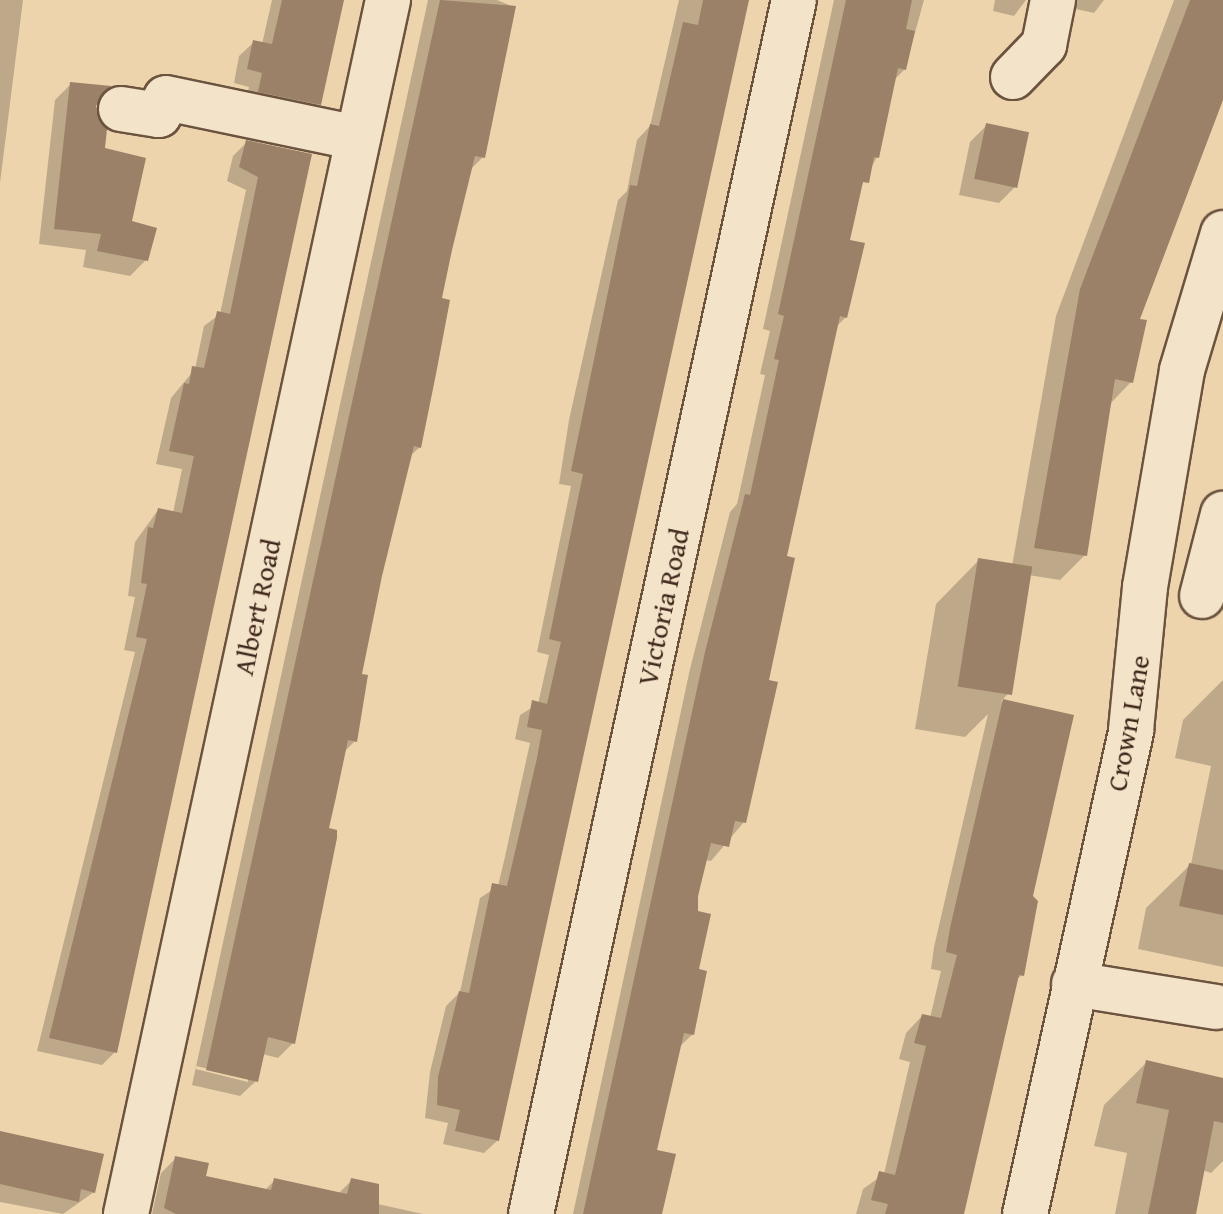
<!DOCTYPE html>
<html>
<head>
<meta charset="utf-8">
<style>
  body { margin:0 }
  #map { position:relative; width:1223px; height:1214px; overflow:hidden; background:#edd4ac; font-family:"Gentium Book Plus",serif }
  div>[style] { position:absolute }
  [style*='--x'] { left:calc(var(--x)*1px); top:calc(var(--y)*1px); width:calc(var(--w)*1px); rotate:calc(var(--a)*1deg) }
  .shadow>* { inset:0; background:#0003 }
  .building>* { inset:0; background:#9a8167; transform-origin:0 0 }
  .roads { filter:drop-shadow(2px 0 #6c5340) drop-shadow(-2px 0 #6c5340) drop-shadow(0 2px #6c5340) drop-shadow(0 -2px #6c5340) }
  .minor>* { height:44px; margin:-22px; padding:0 22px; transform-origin:22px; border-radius:22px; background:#f3e3c9 }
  span { translate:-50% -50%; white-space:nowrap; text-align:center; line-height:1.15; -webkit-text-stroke:6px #f3e3c9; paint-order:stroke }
  .street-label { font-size:28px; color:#41281c }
</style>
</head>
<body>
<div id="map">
  <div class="shadow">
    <i style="clip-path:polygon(0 0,23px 0,0 183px)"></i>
    <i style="clip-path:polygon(272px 0,342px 0,319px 104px,305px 118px,245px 106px,249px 87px,234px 83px,239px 56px,254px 42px,262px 44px)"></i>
    <i style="clip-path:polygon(evenodd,428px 0,497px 0,514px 7px,483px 157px,469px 171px,439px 300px,420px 447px,409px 457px,381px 575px,360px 676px,355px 741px,344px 752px,334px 796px,293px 1043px,278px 1058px,262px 1054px,256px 1081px,240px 1096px,192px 1085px,428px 0,196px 1066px,248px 1078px,248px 1082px,196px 1069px,196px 1066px)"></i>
    <i style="clip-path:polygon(679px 0,745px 0,498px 1140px,484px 1153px,443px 1144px,448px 1123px,425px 1118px,430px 1072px,446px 1006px,460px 992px,480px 898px,498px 886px,504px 861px,530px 743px,515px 739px,520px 715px,538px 704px,549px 655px,537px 652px,571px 486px,559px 484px,569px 420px,618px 200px,627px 191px,637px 140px,650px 126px)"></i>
    <i style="clip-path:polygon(834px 0,924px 0,905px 69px,893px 81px,877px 157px,859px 190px,848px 242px,846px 317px,835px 328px,784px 557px,744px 822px,711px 861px,705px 860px,695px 912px,693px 1034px,678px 1048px,655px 1152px,656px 1214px,573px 1214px,690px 669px,730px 512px,737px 504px,765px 375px,760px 374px,770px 331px,763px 329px)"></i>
    <i style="clip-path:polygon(995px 0,1026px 0,1014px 16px,993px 11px)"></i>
    <i style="clip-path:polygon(1064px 0,1104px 0,1094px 13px,1067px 7px)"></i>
    <i style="clip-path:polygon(1174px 0,1223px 0,1223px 91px,1137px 320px,1131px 382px,1109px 405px,1085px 555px,1060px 580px,1028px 575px,1008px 694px,1001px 701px,1072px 716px,1031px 896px,1022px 975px,1016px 980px,959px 1214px,856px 1214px,863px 1189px,884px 1174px,910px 1062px,899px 1059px,906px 1033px,922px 1016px,930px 1018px,941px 971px,931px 969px,934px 947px,988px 714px,965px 737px,915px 729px,936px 604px,979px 560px,1012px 566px,1056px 316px)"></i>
    <i style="clip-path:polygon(71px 84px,94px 106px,103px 150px,146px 260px,130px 276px,83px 267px,86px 250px,39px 244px,55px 100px)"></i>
    <i style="clip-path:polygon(987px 125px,1016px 186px,999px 203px,959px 195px,970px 142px)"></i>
    <i style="clip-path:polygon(247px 142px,310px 156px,115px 1052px,102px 1065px,37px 1051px,135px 652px,124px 650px,135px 597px,128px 596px,135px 542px,158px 510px,173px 513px,182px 469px,156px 464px,171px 398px,195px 369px,204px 326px,220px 314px,246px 190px,227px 181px,233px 156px)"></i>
    <i style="clip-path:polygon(1223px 680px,1223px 967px,1138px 949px,1146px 908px,1191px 864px,1211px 766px,1175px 758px,1183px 720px)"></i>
    <i style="clip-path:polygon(1147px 1062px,1223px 1080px,1223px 1161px,1211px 1173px,1202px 1170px,1194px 1214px,1115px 1214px,1127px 1153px,1094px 1146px,1104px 1105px)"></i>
    <i style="clip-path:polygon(0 1132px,94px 1192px,63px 1214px,0 1202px)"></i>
    <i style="clip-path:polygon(176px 1158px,203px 1178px,264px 1191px,275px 1180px,338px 1194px,352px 1180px,373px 1203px,423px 1214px,152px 1214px,161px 1173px)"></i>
  </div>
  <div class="building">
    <i style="clip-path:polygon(282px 0,344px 0,321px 105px,258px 92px,262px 73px,247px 69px,253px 40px,272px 44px)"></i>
    <i style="clip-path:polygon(440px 0,516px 6px,485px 158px,475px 156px,452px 250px,442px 298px,450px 300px,436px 374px,421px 448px,414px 446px,382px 576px,362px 674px,368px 675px,357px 742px,348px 740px,336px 797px,329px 828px,337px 830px,337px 838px,295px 1044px,268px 1037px,258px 1082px,206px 1070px)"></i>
    <i style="clip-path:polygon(703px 0,749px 0,499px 1141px,455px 1131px,460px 1110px,437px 1105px,438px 1077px,459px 991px,469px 993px,492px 883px,507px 886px,537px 758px,542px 730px,527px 727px,532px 700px,547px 704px,561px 642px,549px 639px,583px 474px,571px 471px,630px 185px,637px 186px,650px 124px,659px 126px,683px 22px,698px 25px)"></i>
    <i style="clip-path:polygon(846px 0,912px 0,906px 29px,915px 31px,906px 70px,898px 68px,879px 158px,874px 157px,869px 183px,863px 182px,850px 240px,865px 243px,847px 318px,840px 316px,787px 556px,795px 558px,769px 680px,778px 682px,746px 823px,735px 821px,729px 847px,711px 843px,698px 896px,698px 911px,711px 914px,699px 969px,707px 971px,694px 1035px,684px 1033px,657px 1150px,676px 1154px,662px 1214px,583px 1214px,705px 652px,745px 494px,750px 495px,779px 360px,774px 359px,784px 316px,778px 314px)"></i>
    <i style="clip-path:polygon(1190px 0,1223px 0,1223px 100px,1140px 319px,1147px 320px,1133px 383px,1115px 379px,1087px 556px,1034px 548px,1080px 289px)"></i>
    <i style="clip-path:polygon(70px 82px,111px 86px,96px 106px,107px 129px,105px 148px,146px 158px,132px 221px,157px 228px,148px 261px,97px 251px,101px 234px,54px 229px)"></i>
    <i style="left:986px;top:123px;width:44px;height:57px;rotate:12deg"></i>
    <i style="clip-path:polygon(246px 140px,312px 154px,117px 1053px,49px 1038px,147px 639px,136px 637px,147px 584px,141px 583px,148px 527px,153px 528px,158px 508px,182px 513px,194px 456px,169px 451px,184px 383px,189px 384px,192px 366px,204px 368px,217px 311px,230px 314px,258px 177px,239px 167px)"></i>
    <i style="left:978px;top:558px;width:55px;height:130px;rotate:9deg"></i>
    <i style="clip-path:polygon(1003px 699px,1074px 715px,1033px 896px,1038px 901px,1024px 976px,1019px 975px,964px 1214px,885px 1214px,888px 1204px,871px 1200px,879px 1171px,895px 1175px,926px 1046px,914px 1043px,922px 1014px,941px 1018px,957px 955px,946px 952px,950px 928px)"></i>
    <i style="clip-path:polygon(1189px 863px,1223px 870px,1223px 915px,1179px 906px)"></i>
    <i style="clip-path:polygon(1146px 1060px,1223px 1078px,1223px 1123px,1214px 1121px,1196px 1214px,1148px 1214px,1169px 1110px,1136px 1103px)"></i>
    <i style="clip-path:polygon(0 1131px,104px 1154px,95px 1193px,81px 1189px,79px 1202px,0 1184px)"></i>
    <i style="clip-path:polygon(175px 1156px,209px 1163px,206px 1176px,271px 1190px,274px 1178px,347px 1194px,351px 1178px,379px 1184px,379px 1214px,176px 1214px,164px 1208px)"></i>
  </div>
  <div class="roads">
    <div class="minor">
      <i style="--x:1013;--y:77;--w:45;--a:-45.9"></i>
      <i style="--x:1044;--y:45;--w:46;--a:-78.7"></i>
      <i style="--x:121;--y:109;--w:38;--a:9"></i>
      <i style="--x:159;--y:115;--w:18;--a:-68"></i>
      <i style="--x:166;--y:98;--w:196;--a:11.8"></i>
      <i style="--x:1202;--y:596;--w:85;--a:-75.6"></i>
      <i style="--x:1074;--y:984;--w:144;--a:9.2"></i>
      <i style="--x:126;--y:1214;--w:1242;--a:-77.82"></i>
      <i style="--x:531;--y:1214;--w:1242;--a:-77.78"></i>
      <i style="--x:1025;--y:1214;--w:495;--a:-77.6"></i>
      <i style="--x:1131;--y:730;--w:144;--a:-84.4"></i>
      <i style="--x:1145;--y:587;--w:220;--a:-80.3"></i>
      <i style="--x:1182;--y:370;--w:143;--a:-73.3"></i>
    </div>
  </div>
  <div class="street-label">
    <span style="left:257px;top:607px;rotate:-78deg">Albert Road</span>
    <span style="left:663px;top:607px;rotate:-78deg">Victoria Road</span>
    <span style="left:1128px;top:723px;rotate:-80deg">Crown Lane</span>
  </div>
</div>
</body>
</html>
